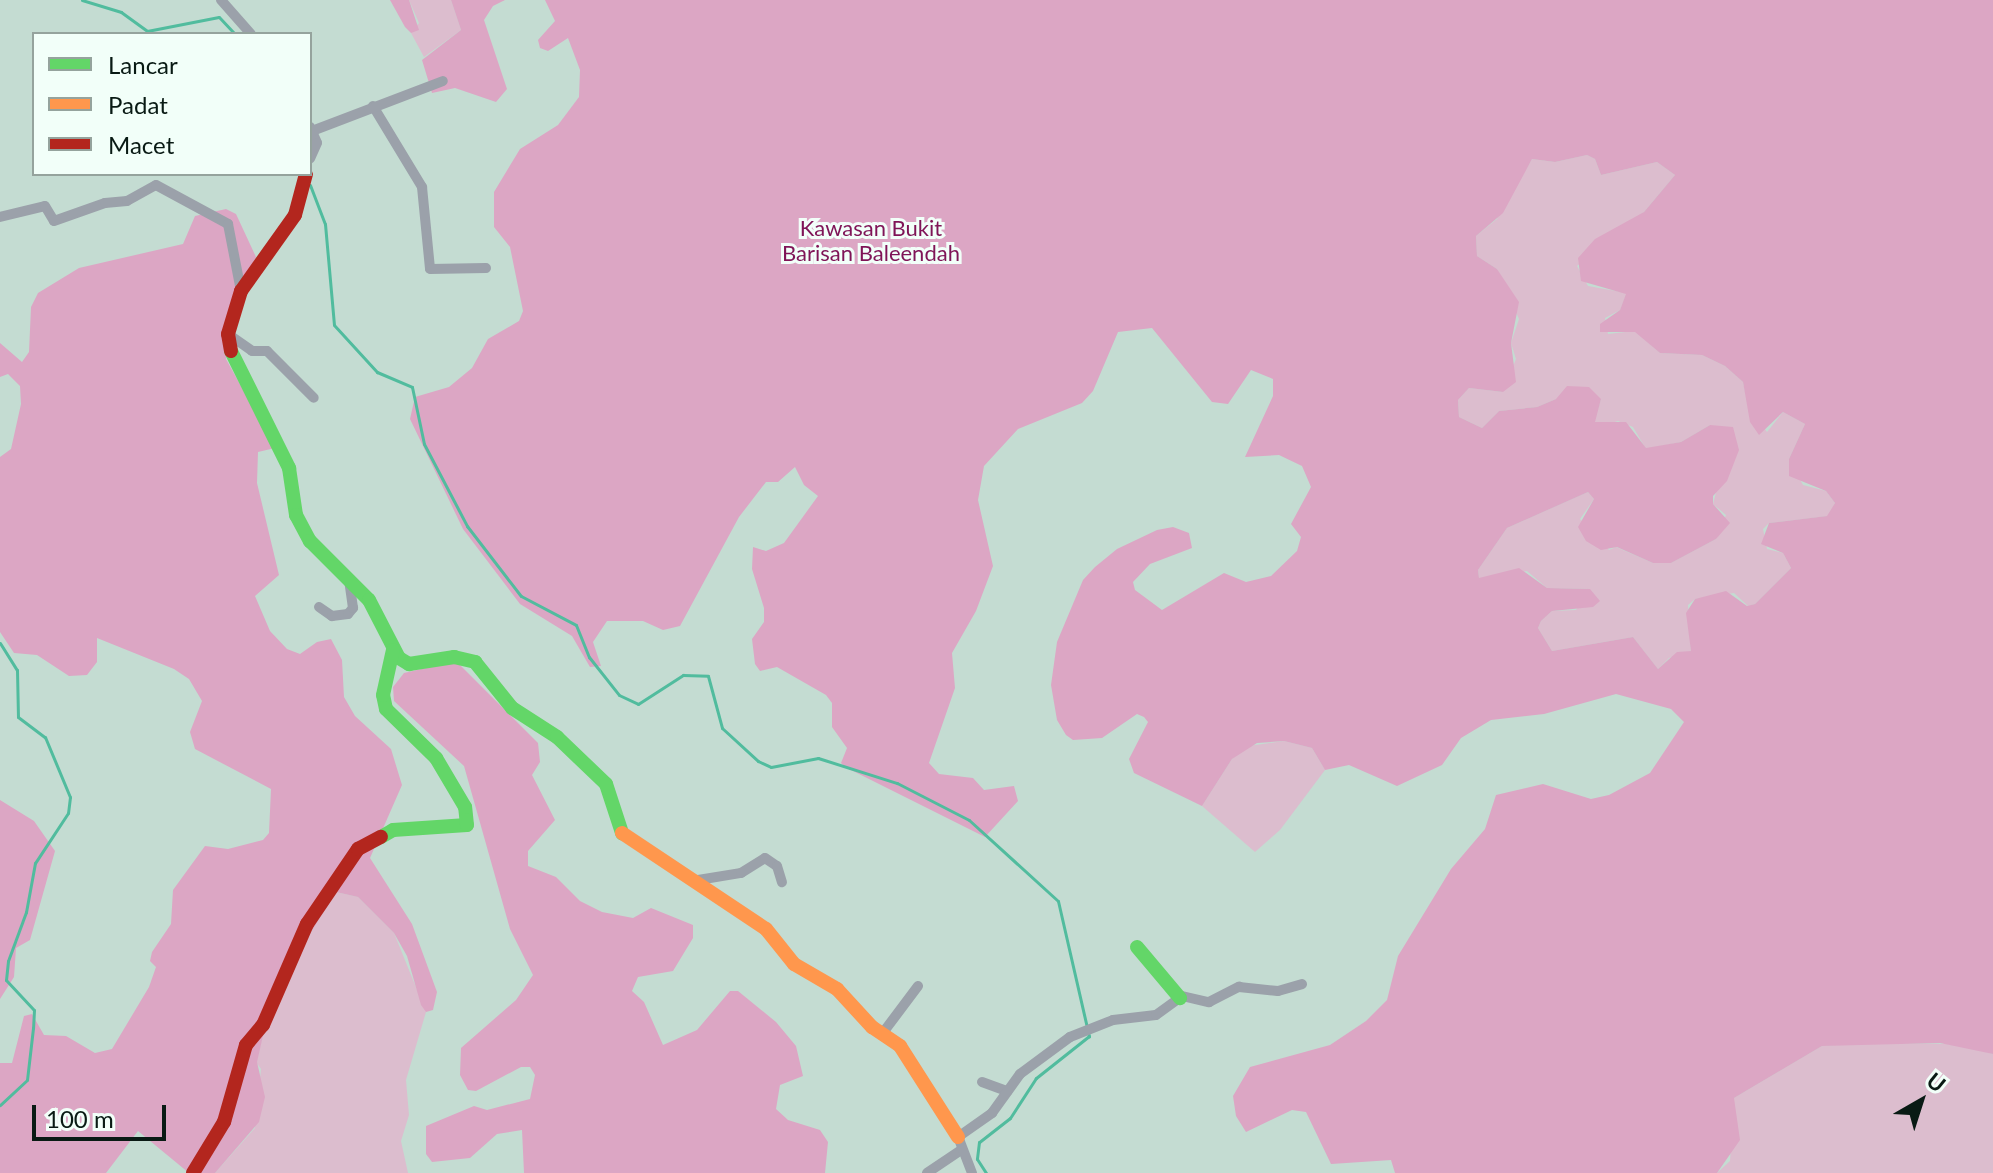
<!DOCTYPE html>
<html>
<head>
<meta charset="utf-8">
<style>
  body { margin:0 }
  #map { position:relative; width:1993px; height:1173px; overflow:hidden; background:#c4dcd2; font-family:Lato,sans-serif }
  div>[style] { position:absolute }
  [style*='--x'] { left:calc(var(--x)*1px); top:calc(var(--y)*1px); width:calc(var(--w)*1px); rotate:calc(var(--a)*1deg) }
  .green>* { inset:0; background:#dcbdce }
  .forest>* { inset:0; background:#dca6c4 }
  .stream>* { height:3px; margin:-1.5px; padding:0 1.5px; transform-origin:1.5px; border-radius:1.5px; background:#51bc9e }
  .street>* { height:10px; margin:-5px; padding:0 5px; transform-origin:5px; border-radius:5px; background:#9ba1aa }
  .fast>* { height:14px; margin:-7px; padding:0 7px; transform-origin:7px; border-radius:7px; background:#63d668 }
  .slow>* { height:14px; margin:-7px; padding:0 7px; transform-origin:7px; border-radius:7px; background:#ff974d }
  .jam>* { height:14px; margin:-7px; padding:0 7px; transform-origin:7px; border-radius:7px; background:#b3261e }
  span { translate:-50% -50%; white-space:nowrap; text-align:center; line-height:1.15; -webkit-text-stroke:6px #f2fff9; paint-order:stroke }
  .park-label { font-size:22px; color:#7f1457 }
  .legend { position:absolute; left:32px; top:32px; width:280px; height:144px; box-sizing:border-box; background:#f2fff9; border:2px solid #95a39d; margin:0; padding:10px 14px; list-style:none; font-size:24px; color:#091a14 }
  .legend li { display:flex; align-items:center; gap:16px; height:40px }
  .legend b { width:40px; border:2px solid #95a39d }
  .north { position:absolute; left:1881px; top:1061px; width:80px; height:80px; -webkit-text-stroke:6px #f2fff9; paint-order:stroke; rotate:39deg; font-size:22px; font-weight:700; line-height:32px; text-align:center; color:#091a14 }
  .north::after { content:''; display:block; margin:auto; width:28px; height:36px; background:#091a14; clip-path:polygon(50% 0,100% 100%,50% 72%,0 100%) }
  .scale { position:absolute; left:32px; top:1105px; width:134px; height:36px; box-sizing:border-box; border:4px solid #091a14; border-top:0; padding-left:10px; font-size:24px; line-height:28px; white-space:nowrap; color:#091a14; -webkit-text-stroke:6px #f2fff9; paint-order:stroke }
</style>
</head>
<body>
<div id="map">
  <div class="green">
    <i style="clip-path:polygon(409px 0,451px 0,461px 30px,424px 57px,411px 33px,419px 23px)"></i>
    <i style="clip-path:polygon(1587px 155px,1595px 159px,1601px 175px,1657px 162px,1675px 175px,1644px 212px,1577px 266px,1588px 286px,1627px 293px,1620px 310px,1605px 318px,1608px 334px,1635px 331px,1660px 353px,1702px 355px,1725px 366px,1743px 382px,1748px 406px,1767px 432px,1783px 412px,1805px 424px,1789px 459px,1803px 485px,1826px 491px,1835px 503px,1828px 516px,1769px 523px,1763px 529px,1767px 549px,1783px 553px,1791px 568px,1755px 604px,1748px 606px,1734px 593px,1695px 599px,1688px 605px,1691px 651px,1669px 658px,1658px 669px,1633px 637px,1552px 651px,1538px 628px,1541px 621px,1552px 611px,1576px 610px,1590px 589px,1547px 588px,1527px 571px,1479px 579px,1478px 570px,1507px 528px,1588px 492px,1594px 499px,1580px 519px,1609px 550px,1616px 547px,1653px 563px,1671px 563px,1716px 539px,1726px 515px,1713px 504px,1717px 489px,1710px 425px,1681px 442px,1646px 449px,1633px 427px,1618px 421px,1601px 426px,1594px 422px,1601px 399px,1556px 399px,1537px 407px,1499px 411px,1482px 428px,1459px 417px,1458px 400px,1469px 388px,1503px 392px,1516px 359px,1511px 343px,1519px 319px,1497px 269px,1477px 256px,1476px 236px,1497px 219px,1532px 159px,1555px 162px)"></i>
    <i style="clip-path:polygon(1284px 741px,1312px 748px,1325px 770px,1280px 830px,1255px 852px,1202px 806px,1232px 759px,1248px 746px)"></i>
    <i style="clip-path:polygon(336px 892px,358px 897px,394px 933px,426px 1012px,406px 1080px,409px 1115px,401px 1141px,408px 1173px,215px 1173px,255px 1128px,261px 1069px,256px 1062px,265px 1027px,297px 955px)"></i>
    <i style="clip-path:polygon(1860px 1043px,1958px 1044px,1993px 1054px,1993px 1173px,1717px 1173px,1730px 1161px,1734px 1098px,1822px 1046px)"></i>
  </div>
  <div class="forest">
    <i style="clip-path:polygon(390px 0,409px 0,419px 30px,411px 33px,405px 27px)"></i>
    <i style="clip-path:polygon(451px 0,505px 0,493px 6px,484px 20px,507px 89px,496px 102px,455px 88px,432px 93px,422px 60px,461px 30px)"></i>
    <i style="clip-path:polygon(evenodd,545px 0,1993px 0,1993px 1054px,1940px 1043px,1822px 1046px,1734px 1098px,1740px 1140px,1717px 1173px,1395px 1173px,1391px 1160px,1331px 1164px,1306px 1112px,1292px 1110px,1246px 1132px,1236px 1116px,1233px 1096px,1250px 1067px,1330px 1045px,1366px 1021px,1387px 1000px,1398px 956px,1451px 869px,1485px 829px,1496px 795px,1543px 784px,1591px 799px,1609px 795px,1650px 773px,1684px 722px,1671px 709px,1616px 694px,1544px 714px,1491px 720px,1461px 738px,1442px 765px,1397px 786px,1349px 765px,1325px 770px,1312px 748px,1284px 741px,1257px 743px,1232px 759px,1202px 806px,1134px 773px,1129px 759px,1148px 722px,1144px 717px,1137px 714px,1102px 738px,1073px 740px,1066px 735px,1057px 720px,1051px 685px,1057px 642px,1083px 580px,1095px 567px,1117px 549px,1157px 530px,1173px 527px,1189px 533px,1192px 548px,1150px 564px,1133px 582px,1135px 590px,1162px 610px,1224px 573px,1246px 582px,1271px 576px,1297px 551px,1301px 537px,1291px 524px,1311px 487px,1302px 466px,1279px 455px,1245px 457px,1273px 396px,1273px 379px,1251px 370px,1228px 404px,1212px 402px,1152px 328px,1118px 332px,1093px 391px,1082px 403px,1018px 429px,984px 466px,978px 500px,993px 566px,976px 611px,952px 653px,955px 688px,929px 763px,939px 774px,973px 778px,984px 790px,1014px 786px,1018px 801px,985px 837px,845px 767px,841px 763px,847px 748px,832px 727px,832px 703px,826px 695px,777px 667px,760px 671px,755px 664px,752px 639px,764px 622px,764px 608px,752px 569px,753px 547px,766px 551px,784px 543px,818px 496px,804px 485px,795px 467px,778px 482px,766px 482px,739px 517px,680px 626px,663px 630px,643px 621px,607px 621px,593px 642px,601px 666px,590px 667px,572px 636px,520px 604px,463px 529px,410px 419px,415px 397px,449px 387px,472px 368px,488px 339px,519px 321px,523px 311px,510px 247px,494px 227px,494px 192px,520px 149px,558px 125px,579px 97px,580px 70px,568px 38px,548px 51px,540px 48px,538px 40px,555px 21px,545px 0,1587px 155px,1595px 159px,1601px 175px,1657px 162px,1675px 175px,1644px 212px,1595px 239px,1578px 258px,1581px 281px,1626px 294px,1620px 310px,1600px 324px,1600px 332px,1635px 332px,1660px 353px,1702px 355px,1725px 366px,1743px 382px,1750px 422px,1759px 435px,1783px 412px,1805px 424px,1789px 459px,1789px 476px,1826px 491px,1835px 503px,1827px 516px,1769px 523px,1761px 544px,1783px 553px,1791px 568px,1755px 604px,1747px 606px,1726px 591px,1695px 599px,1686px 613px,1691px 651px,1677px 652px,1658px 669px,1633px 637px,1552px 651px,1538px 628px,1541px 621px,1552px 611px,1593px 607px,1600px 601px,1590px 589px,1547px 588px,1519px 568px,1479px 578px,1478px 570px,1507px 528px,1588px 492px,1594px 499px,1578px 527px,1586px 541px,1601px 550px,1617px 547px,1653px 563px,1671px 563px,1716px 539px,1730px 523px,1713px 504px,1713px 496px,1727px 481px,1739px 450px,1733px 427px,1710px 425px,1681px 442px,1646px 448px,1626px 422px,1595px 422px,1601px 399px,1589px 387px,1567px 386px,1556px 399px,1537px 407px,1499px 411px,1482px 428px,1459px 417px,1458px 400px,1469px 388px,1503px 392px,1516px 382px,1511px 343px,1519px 302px,1497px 269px,1477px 256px,1476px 236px,1503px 213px,1532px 159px,1555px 162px,1587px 155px)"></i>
    <i style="clip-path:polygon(226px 209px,236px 214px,256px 257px,244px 279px,226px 359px,275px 448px,258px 452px,257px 483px,279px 575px,255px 596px,270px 631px,287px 649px,300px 654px,317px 642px,331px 639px,342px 660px,344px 697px,355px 716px,391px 749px,402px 785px,370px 858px,412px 924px,437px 992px,433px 1010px,426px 1012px,421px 1005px,407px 956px,394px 933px,358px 897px,336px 892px,297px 955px,265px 1027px,257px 1062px,265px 1097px,259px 1122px,215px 1173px,189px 1173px,138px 1131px,106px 1173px,0 1173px,0 1063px,12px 1063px,24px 1016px,32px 1014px,44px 1035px,66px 1036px,95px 1053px,112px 1049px,149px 987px,156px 967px,150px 961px,152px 952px,171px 924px,173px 890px,205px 846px,228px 849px,263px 840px,269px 833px,271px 789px,195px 749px,190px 732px,202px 701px,189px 679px,174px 669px,97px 638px,97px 662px,87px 675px,69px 676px,37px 655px,14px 653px,0 632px,0 457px,11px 449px,21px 404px,20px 386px,8px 374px,0 377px,0 343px,22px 362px,29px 352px,31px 307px,38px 293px,79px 268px,183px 244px,195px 216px)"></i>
    <i style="clip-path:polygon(456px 661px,538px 743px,540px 762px,532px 775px,555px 820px,528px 851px,528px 866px,556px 877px,580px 901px,602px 912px,633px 918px,651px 908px,693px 925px,693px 938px,673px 971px,638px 977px,632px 991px,644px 1002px,663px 1045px,697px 1030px,730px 991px,738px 991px,776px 1022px,796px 1046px,803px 1076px,780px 1085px,776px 1109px,788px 1120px,820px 1130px,828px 1142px,825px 1173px,524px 1173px,522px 1130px,497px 1134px,470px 1158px,432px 1162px,426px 1154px,426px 1126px,474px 1106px,487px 1110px,530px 1099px,535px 1075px,530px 1067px,521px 1067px,476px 1091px,468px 1090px,460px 1075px,461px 1048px,516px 1000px,533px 975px,510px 929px,464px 766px,394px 701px,393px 687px,404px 673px)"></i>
    <i style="clip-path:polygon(0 800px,34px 821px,55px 851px,30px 940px,16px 948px,14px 977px,0 999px)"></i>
  </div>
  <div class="stream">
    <i style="--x:82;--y:0;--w:41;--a:17.1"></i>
    <i style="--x:121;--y:12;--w:32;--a:36"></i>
    <i style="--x:147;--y:31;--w:73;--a:-11"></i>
    <i style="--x:219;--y:17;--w:23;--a:47"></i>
    <i style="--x:310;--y:185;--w:42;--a:69"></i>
    <i style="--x:325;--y:224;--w:101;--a:84.9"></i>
    <i style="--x:334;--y:325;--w:64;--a:47.5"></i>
    <i style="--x:377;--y:372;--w:38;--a:23"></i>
    <i style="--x:412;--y:387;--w:58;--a:78.1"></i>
    <i style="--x:424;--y:444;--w:93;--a:62.3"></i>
    <i style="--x:467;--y:526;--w:88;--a:52.4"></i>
    <i style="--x:521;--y:596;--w:62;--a:27.8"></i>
    <i style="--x:576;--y:625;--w:35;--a:68"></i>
    <i style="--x:589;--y:657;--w:48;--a:51.7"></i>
    <i style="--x:619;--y:695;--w:21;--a:25"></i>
    <i style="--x:638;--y:704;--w:54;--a:-32.8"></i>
    <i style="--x:683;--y:675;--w:25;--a:2"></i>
    <i style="--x:708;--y:676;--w:54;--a:74.9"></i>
    <i style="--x:722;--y:728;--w:49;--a:42.5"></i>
    <i style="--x:758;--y:761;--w:14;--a:25"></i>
    <i style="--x:771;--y:767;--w:48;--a:-10.8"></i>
    <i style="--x:818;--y:758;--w:83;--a:17.6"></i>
    <i style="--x:897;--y:783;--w:81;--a:27.2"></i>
    <i style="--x:969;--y:820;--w:120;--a:42.3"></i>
    <i style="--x:1058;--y:901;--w:139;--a:77.1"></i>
    <i style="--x:1089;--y:1036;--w:68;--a:141.6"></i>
    <i style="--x:1036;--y:1078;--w:48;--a:123"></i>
    <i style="--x:1010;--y:1118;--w:39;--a:142"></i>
    <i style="--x:979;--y:1142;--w:17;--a:97"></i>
    <i style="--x:977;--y:1159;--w:17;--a:57"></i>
    <i style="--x:0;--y:643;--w:32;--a:58"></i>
    <i style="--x:17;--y:670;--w:47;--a:88.8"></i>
    <i style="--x:18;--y:717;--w:34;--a:37"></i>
    <i style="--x:45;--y:737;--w:65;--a:67.4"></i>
    <i style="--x:70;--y:797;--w:16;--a:97"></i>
    <i style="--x:68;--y:813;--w:60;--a:123.4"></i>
    <i style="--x:35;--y:863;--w:50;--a:100.4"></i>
    <i style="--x:26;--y:912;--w:52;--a:110.2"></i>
    <i style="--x:8;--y:961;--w:19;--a:96"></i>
    <i style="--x:6;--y:980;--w:41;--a:47"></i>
    <i style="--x:34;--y:1010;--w:18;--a:93"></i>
    <i style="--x:33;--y:1028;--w:52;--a:96.6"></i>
    <i style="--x:27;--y:1080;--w:37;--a:137"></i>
  </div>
  <div class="street">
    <i style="--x:221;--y:0;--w:45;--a:48.6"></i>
    <i style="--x:373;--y:106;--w:95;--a:58.8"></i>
    <i style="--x:422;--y:187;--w:82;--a:84.4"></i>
    <i style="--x:430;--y:269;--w:56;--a:-1"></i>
    <i style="--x:310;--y:127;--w:17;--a:66"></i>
    <i style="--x:317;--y:143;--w:17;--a:114"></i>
    <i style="--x:312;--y:131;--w:140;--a:-20.9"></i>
    <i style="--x:0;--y:217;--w:46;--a:-13.7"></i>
    <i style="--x:45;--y:206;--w:17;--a:59"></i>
    <i style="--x:54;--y:221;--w:54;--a:-19.4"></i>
    <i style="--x:105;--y:203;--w:22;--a:-5"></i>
    <i style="--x:127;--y:201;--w:33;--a:-29"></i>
    <i style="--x:156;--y:185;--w:82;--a:28.4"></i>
    <i style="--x:228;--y:224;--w:68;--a:79"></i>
    <i style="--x:228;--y:334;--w:29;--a:35"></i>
    <i style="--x:252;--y:351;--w:15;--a:0"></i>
    <i style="--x:267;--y:351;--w:66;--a:45"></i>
    <i style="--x:319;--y:607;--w:16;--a:35"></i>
    <i style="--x:332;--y:616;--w:16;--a:-7"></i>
    <i style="--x:348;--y:614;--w:8;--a:-50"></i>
    <i style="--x:353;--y:608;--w:27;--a:-98"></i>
    <i style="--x:692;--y:881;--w:50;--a:-9.3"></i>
    <i style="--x:741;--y:873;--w:28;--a:-32"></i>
    <i style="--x:765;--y:858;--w:14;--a:34"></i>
    <i style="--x:777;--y:866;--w:17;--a:73"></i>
    <i style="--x:882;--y:1034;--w:60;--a:-53.1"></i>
    <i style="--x:982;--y:1082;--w:27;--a:20"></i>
    <i style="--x:927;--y:1173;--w:40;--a:-34"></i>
    <i style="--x:972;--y:1173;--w:39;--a:-111"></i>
    <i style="--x:958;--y:1137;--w:42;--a:-35.2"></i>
    <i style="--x:992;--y:1113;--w:48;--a:-54.3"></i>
    <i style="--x:1020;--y:1074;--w:62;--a:-36.5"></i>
    <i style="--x:1070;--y:1037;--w:46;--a:-21.6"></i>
    <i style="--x:1113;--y:1020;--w:43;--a:-6.6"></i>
    <i style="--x:1156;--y:1015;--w:32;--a:-36"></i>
    <i style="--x:1182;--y:996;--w:28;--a:13"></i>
    <i style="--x:1209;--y:1002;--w:34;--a:-27"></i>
    <i style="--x:1239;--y:987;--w:39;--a:6"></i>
    <i style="--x:1278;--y:991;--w:25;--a:-16"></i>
  </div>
  <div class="fast">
    <i style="--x:231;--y:351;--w:131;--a:63.6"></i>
    <i style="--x:289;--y:468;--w:48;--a:81.5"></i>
    <i style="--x:296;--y:515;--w:30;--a:62"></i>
    <i style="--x:310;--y:541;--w:83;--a:45"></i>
    <i style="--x:369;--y:600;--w:65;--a:62.7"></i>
    <i style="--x:399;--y:658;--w:12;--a:31"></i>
    <i style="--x:409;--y:664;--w:46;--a:-8.8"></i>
    <i style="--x:454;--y:657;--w:22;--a:13"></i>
    <i style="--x:475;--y:662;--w:59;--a:51.2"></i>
    <i style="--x:512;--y:708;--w:54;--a:32.8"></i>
    <i style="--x:557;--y:737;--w:68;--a:43.8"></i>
    <i style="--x:606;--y:784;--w:52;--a:71.9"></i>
    <i style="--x:381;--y:837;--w:14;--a:-30"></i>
    <i style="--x:393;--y:830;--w:74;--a:-3.9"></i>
    <i style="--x:467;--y:825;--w:18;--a:-96"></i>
    <i style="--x:465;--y:807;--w:57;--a:-120.6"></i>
    <i style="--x:436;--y:758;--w:70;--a:-135.6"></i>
    <i style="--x:386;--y:709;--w:14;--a:-102"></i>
    <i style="--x:383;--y:695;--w:46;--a:-77.5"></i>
    <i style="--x:1137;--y:947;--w:67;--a:49.9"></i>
  </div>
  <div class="slow">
    <i style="--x:622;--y:833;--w:173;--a:33.7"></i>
    <i style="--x:766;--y:929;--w:45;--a:51.3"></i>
    <i style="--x:794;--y:964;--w:50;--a:30.2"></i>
    <i style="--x:837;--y:989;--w:52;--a:47.4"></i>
    <i style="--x:872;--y:1027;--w:34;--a:34"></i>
    <i style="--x:900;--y:1046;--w:108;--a:57.5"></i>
  </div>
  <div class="jam">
    <i style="--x:231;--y:351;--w:17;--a:-100"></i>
    <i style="--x:228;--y:334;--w:45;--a:-73.2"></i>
    <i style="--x:241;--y:291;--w:93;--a:-54.6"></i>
    <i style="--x:295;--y:215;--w:42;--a:-75"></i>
    <i style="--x:193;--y:1173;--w:60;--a:-58.7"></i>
    <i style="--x:224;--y:1122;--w:80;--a:-74.1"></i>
    <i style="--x:246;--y:1045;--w:26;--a:-50"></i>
    <i style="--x:263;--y:1025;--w:110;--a:-66.5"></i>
    <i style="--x:307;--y:924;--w:91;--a:-55.8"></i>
    <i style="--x:358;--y:849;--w:26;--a:-28"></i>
  </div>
  <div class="park-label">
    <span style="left:871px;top:240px">Kawasan Bukit<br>Barisan Baleendah</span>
  </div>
  <ul class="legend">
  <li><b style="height:10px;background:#63d668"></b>Lancar</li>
  <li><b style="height:10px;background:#ff974d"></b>Padat</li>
  <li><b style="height:10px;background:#b3261e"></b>Macet</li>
  </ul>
  <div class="north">U</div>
  <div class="scale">100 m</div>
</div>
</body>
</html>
